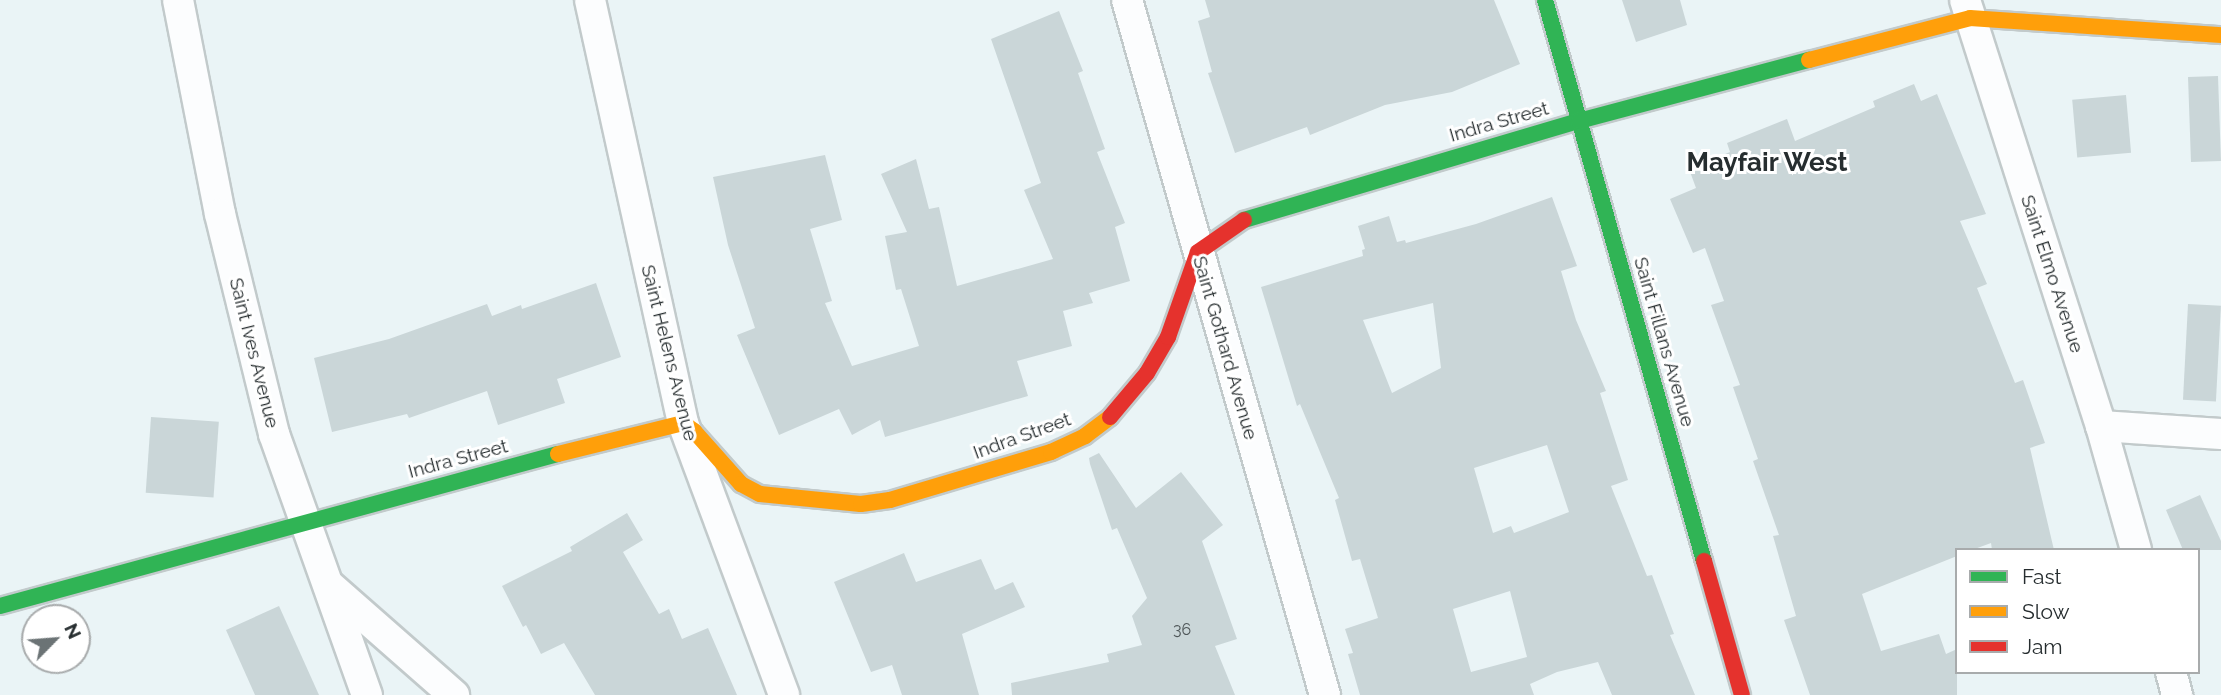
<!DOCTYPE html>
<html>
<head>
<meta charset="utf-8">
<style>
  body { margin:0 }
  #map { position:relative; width:2221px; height:695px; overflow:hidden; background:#eaf4f6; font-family:Raleway,sans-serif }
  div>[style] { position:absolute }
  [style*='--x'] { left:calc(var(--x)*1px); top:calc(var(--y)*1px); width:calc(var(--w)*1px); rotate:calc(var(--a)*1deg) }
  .building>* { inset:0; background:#cad6d8; transform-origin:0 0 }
  .roads { filter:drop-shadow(2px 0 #c2cacb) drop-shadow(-2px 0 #c2cacb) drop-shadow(0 2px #c2cacb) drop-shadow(0 -2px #c2cacb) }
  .street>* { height:30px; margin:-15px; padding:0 15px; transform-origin:15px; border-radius:15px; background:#fcfdfe }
  .fast>* { height:16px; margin:-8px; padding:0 8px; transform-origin:8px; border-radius:8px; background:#30b455 }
  .slow>* { height:16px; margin:-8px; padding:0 8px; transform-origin:8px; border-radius:8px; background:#ff9f0a }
  .jam>* { height:16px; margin:-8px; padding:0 8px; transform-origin:8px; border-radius:8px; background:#e5322d }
  span { translate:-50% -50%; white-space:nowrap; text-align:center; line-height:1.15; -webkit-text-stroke:6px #fff; paint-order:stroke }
  .number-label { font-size:16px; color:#4f5759 }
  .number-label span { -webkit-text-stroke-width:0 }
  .street-label { font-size:19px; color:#262d2f }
  .district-label { font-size:26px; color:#262d2f; font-weight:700 }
  .legend { position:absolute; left:1955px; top:548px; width:245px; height:126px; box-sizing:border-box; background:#fff; border:2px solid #a8abac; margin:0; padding:9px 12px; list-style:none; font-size:21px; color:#262d2f }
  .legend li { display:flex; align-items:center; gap:14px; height:35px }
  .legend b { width:35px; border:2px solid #a8abac }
  .north { position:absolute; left:21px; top:604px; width:70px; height:70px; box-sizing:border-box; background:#fff; border:2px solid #a8abac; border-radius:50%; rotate:65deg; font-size:19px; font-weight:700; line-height:28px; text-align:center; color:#262d2f }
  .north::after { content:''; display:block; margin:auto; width:24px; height:32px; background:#6b7375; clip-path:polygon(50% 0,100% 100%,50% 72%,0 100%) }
</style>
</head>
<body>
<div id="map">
  <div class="building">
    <i style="clip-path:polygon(1205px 0,1494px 0,1520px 64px,1452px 92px,1385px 105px,1310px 135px,1307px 127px,1235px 153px,1208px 73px,1212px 72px,1198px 21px,1210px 17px)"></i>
    <i style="clip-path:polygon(1622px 0,1680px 0,1687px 25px,1636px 42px)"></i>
    <i style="clip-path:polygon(1059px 11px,1083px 71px,1078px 73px,1105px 149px,1097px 152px,1125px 223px,1115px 227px,1130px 281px,1089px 293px,1093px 303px,1063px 311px,1072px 346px,1017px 361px,1028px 396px,885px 437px,880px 420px,852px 435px,839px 409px,779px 435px,737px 335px,755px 328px,728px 245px,713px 177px,825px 155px,842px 220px,810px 229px,832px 301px,825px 303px,852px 366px,919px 346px,901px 289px,896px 290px,885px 236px,907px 232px,881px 174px,916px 159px,929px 209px,939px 207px,957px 286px,1053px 259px,1024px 190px,1041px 183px,991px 39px)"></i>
    <i style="left:2218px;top:76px;width:85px;height:30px;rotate:88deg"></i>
    <i style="clip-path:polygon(1914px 84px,1921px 101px,1937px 94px,1986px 214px,1960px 221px,1987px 284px,1977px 288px,2015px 383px,2023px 380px,2045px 443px,2030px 448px,2054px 550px,1992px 550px,1991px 543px,1972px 550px,1957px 550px,1957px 556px,1862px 594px,1881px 651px,1939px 634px,1946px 654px,1957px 649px,1957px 695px,1810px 695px,1784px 620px,1796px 616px,1773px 536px,1779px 535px,1753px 461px,1758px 459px,1733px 387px,1740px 385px,1711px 305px,1724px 301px,1705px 248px,1693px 253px,1670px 199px,1696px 188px,1689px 169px,1730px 152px,1727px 143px,1787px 119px,1795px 141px,1875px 107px,1873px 101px)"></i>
    <i style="left:2126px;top:95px;width:58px;height:54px;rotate:85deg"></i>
    <i style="clip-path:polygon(evenodd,1552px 197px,1577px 266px,1561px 271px,1576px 320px,1606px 391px,1600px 393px,1628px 480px,1611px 486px,1647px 576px,1652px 575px,1674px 634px,1670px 635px,1695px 695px,1612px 695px,1598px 662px,1557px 672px,1530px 684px,1534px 695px,1360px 695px,1348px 654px,1353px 653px,1345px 629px,1378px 618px,1360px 559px,1352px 561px,1335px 500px,1339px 498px,1300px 404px,1297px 406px,1261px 287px,1363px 256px,1362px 250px,1365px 249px,1358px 226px,1389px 216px,1397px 242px,1405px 240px,1406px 243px,1476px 224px,1552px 197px,1433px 303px,1441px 368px,1392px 393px,1363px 320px,1433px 303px,1552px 197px,1547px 445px,1569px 512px,1514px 533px,1511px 526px,1493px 533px,1474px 468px,1547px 445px,1552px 197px,1510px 591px,1527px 657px,1471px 672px,1453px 609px,1510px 591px)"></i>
    <i style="clip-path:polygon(596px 283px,621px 357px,557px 379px,565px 403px,498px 425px,487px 391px,409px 418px,407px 414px,332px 432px,314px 358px,389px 339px,487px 304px,492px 316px,521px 305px,522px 309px)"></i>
    <i style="left:2188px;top:304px;width:33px;height:96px;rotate:3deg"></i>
    <i style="left:151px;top:417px;width:68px;height:76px;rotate:4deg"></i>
    <i style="clip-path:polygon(1099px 453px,1136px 508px,1181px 472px,1223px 525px,1202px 541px,1237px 639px,1215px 646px,1235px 695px,1012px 695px,1011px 683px,1109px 662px,1107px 654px,1142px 645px,1132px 616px,1147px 598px,1117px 528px,1112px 530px,1090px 464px,1089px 458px)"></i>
    <i style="clip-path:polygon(2200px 495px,2221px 541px,2221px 550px,2183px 550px,2166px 510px)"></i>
    <i style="clip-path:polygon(627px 513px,643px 540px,623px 552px,659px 614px,669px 609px,682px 639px,708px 628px,737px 695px,595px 695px,564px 643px,541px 654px,526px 625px,523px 627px,502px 586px,572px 551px,570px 547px)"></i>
    <i style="clip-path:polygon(904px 553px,916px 582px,981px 559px,995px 590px,1013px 582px,1025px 607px,962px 634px,979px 695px,902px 695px,892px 665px,871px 672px,834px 582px)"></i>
    <i style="clip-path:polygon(279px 606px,319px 695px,255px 695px,226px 630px)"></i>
  </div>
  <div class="roads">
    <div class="street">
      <i style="--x:178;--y:0;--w:218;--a:78.9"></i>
      <i style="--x:220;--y:214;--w:227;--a:76.2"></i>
      <i style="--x:274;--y:434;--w:277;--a:70.4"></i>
      <i style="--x:590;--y:0;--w:433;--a:77.6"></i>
      <i style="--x:683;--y:423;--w:290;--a:69.6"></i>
      <i style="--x:1127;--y:0;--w:723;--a:74.1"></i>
      <i style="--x:1965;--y:0;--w:447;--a:72.3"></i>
      <i style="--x:2101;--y:426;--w:129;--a:74.2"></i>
      <i style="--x:2101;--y:426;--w:120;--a:3.8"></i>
      <i style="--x:331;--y:587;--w:164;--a:41.3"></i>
      <i style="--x:2171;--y:672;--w:24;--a:75"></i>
    </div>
    <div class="fast">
      <i style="--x:1545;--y:0;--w:583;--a:74.18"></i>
      <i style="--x:1244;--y:220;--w:349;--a:-16.5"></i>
      <i style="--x:1579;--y:121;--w:238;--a:-14.9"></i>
      <i style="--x:0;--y:606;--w:578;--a:-15.24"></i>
    </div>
    <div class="slow">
      <i style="--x:1809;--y:60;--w:166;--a:-14.6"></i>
      <i style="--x:1970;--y:18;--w:252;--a:3.9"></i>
      <i style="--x:558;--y:454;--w:129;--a:-13.9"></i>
      <i style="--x:683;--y:423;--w:14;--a:36"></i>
      <i style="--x:694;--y:431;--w:71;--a:48.4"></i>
      <i style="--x:741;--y:484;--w:21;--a:28"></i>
      <i style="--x:760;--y:494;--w:101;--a:5.7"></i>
      <i style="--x:861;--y:504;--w:29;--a:-8"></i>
      <i style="--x:890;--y:500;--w:168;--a:-16.6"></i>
      <i style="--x:1051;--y:452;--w:38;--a:-25"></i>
      <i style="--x:1085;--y:436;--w:31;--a:-37"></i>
    </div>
    <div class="jam">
      <i style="--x:1110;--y:417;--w:57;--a:-49.9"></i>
      <i style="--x:1147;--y:373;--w:42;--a:-59.7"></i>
      <i style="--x:1168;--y:337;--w:90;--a:-70.6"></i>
      <i style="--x:1198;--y:252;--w:56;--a:-34.8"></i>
      <i style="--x:1704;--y:561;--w:139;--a:74.2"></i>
    </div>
  </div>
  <div class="number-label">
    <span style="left:1182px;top:630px">36</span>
  </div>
  <div class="street-label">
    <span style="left:1499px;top:122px;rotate:-16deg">Indra Street</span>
    <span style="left:2052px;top:274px;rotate:72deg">Saint Elmo Avenue</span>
    <span style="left:1664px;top:342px;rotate:74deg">Saint Fillans Avenue</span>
    <span style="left:1225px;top:348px;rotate:74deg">Saint Gothard Avenue</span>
    <span style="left:254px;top:353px;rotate:76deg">Saint Ives Avenue</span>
    <span style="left:669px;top:353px;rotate:76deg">Saint Helens Avenue</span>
    <span style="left:1022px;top:436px;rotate:-20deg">Indra Street</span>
    <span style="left:458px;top:459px;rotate:-15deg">Indra Street</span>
  </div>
  <div class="district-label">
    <span style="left:1767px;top:163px">Mayfair West</span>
  </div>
  <ul class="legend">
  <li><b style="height:9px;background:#30b455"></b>Fast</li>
  <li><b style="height:9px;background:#ff9f0a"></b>Slow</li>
  <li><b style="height:9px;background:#e5322d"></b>Jam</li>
  </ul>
  <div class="north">N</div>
</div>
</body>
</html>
